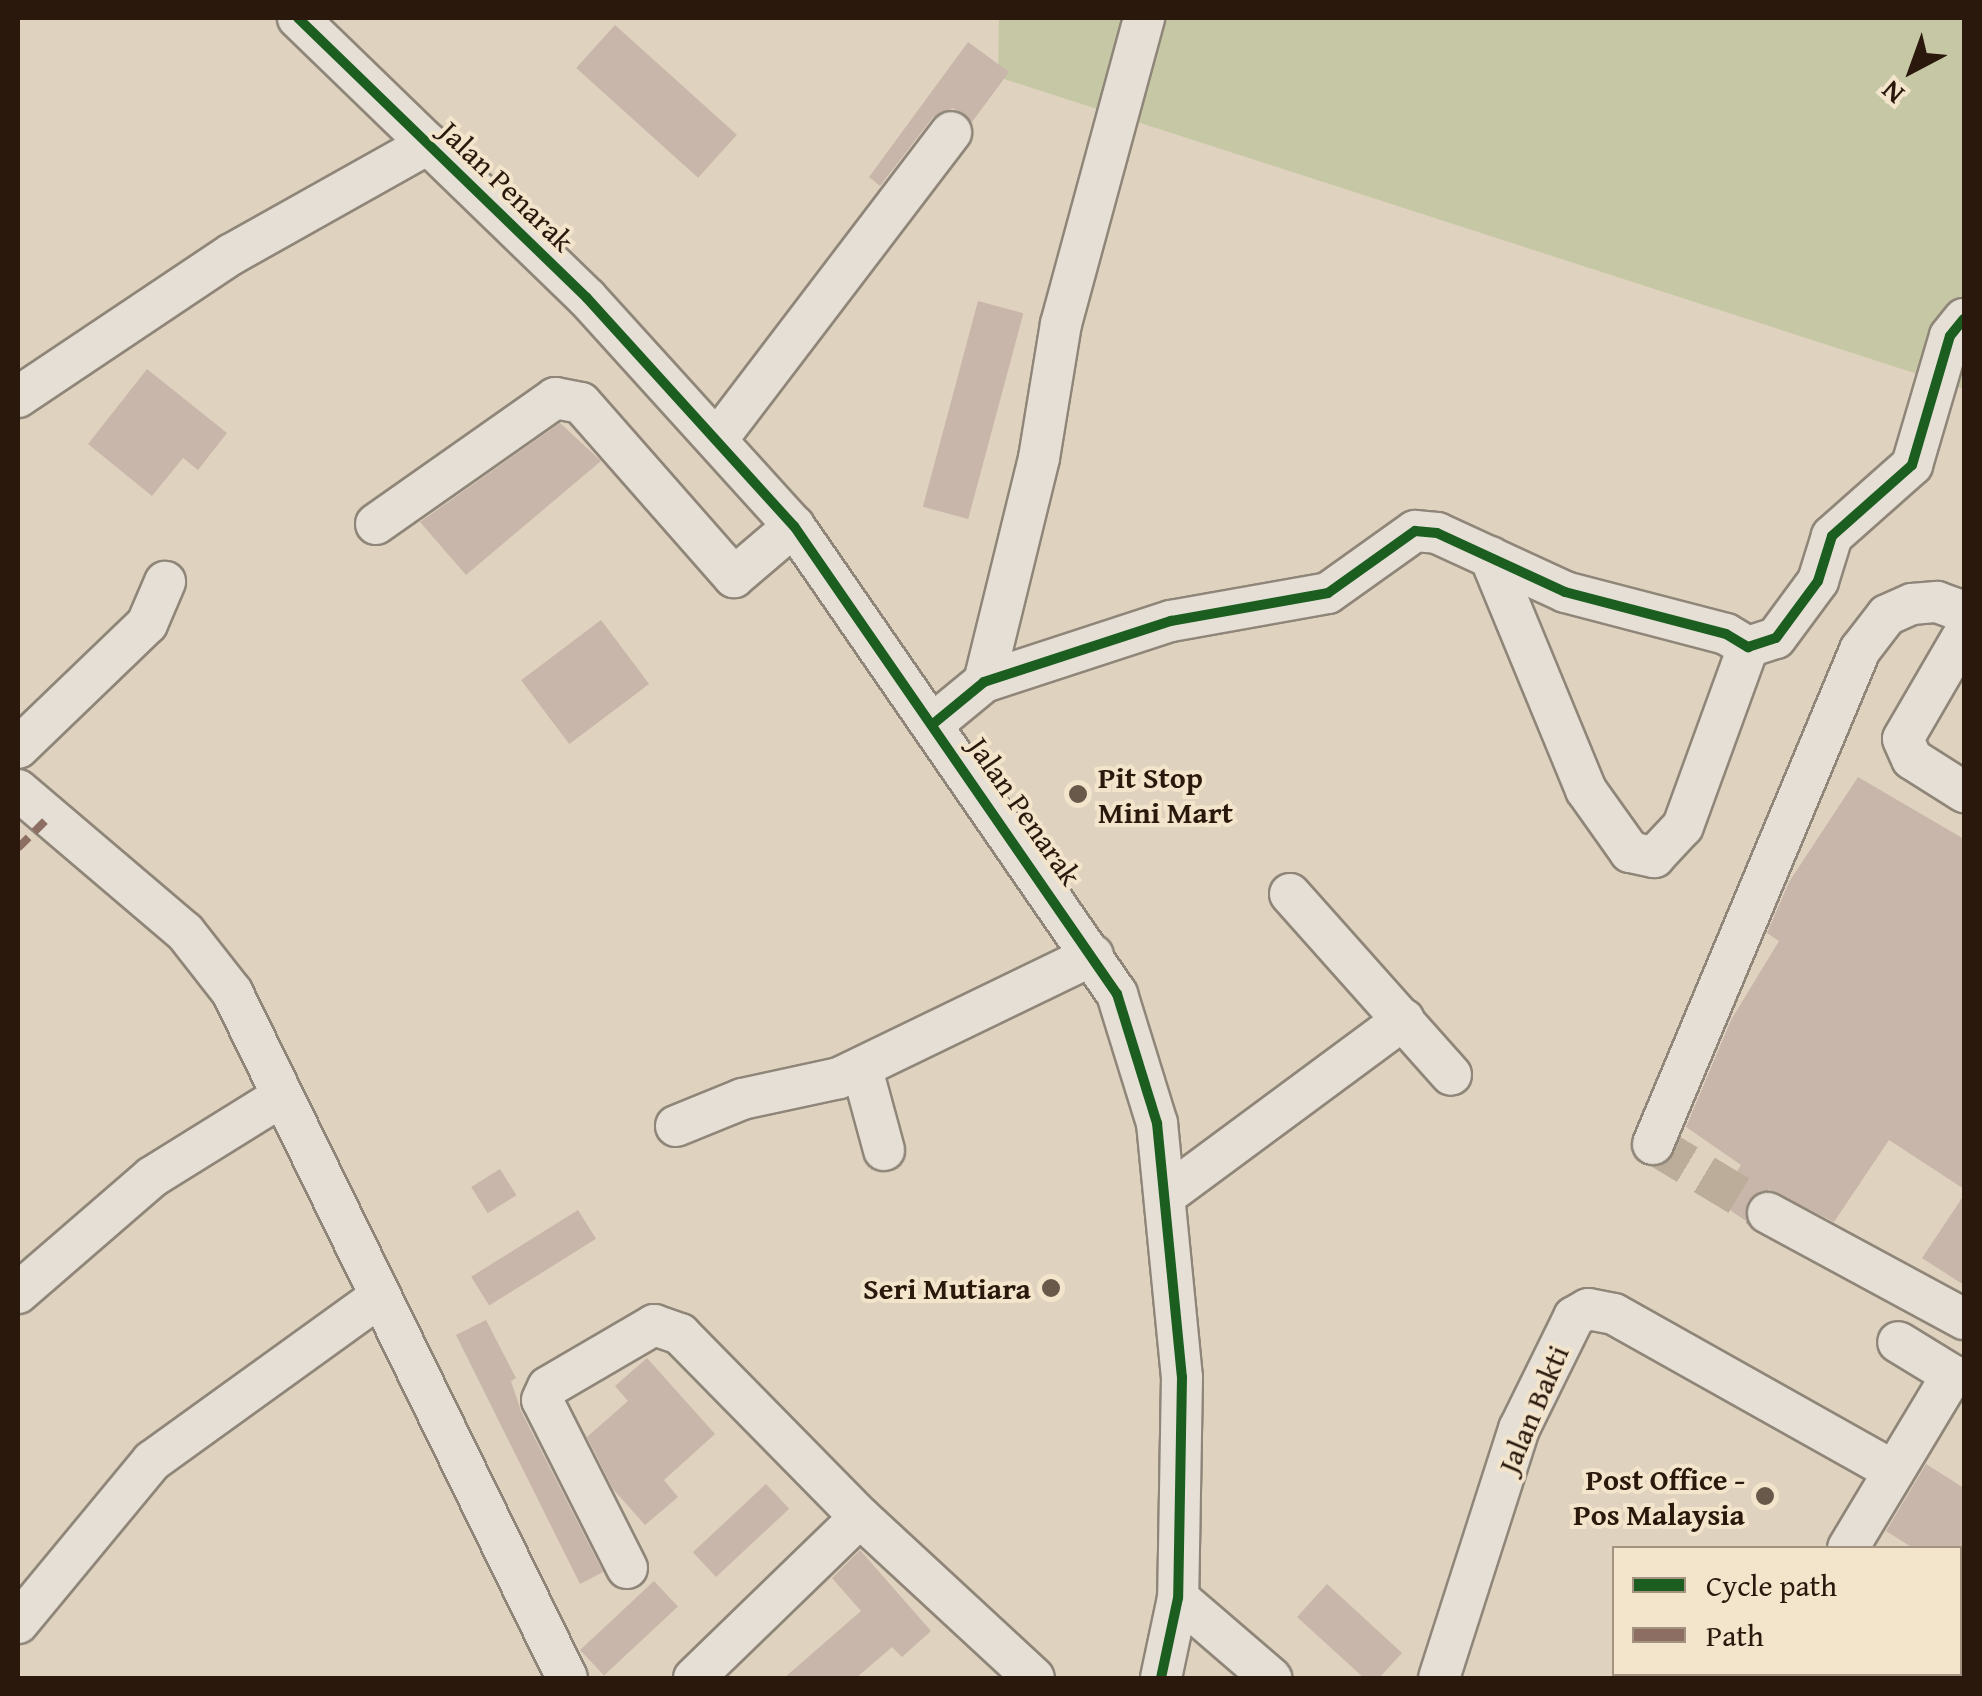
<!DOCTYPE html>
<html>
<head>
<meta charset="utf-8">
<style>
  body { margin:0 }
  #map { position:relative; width:1982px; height:1696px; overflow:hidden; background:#dfd2be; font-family:"Gentium Book Plus",serif }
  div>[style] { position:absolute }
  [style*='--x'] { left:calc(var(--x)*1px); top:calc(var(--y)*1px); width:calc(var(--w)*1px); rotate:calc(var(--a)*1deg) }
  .green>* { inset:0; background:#c6c8a5 }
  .building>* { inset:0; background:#c9b6aa; transform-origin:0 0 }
  .minor-tunnel>* { height:40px; margin-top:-20px; transform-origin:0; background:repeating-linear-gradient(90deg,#bbad9a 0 40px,transparent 0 60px) }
  .roads { filter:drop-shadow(2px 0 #8f8679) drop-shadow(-2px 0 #8f8679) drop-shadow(0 2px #8f8679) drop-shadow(0 -2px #8f8679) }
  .minor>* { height:40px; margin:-20px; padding:0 20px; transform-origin:20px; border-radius:20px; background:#e5dfd5 }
  .quiet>* { height:8px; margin-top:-4px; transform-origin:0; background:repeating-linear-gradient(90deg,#8d6e63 0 15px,transparent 0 23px) }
  .cycleway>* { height:10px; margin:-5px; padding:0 5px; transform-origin:5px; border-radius:5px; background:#1b5e20 }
  .dots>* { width:28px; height:28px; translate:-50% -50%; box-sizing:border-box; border:5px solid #f3e4cc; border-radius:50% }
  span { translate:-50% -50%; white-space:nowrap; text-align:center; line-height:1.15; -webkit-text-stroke:8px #f3e4cc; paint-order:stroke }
  .street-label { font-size:30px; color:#2a180c }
  .poi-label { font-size:30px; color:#2a180c; font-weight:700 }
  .left { translate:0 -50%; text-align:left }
  .right { translate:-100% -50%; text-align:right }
  .frame { position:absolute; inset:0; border:20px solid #2a180c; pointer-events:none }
  .legend { position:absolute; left:1612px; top:1546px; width:350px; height:130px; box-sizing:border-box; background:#f3e4cc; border:2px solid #a3927f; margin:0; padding:12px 18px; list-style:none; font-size:30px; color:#2a180c }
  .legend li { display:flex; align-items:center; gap:20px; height:50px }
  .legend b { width:50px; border:2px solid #a3927f }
  .north { position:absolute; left:1862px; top:20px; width:100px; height:100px; -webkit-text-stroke:8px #f3e4cc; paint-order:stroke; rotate:221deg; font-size:28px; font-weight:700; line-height:40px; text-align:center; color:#2a180c }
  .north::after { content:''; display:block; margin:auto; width:35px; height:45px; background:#2a180c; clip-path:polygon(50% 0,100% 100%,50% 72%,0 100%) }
</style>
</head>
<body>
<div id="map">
  <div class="green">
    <i style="clip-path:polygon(999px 18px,1964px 18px,1964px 389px,998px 77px)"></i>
  </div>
  <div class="building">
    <i style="left:615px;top:25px;width:164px;height:58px;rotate:42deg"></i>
    <i style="clip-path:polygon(968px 42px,1009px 72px,972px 122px,953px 108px,933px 117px,880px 186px,869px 177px)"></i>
    <i style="left:978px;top:301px;width:47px;height:213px;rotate:15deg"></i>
    <i style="clip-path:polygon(147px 369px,227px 433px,198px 470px,183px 458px,152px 496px,88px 444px)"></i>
    <i style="clip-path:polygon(560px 423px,601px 461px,466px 575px,420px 522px)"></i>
    <i style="left:601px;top:620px;width:80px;height:100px;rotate:53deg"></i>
    <i style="clip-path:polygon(1858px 777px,1964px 839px,1964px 1189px,1889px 1140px,1834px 1222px,1768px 1189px,1748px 1201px,1746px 1221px,1718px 1202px,1741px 1165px,1686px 1127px,1731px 1020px,1779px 941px,1767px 933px,1789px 882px)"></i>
    <i style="left:500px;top:1169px;width:31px;height:34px;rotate:58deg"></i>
    <i style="clip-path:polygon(1964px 1195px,1964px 1285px,1922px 1258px)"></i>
    <i style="left:578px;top:1210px;width:34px;height:126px;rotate:58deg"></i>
    <i style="clip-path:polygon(486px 1320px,516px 1378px,511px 1381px,521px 1411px,603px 1572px,580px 1584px,456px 1335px)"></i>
    <i style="clip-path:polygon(647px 1358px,715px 1434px,664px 1480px,678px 1497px,645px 1525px,613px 1489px,587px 1437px,628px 1401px,615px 1386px)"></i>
    <i style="clip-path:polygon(1926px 1464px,1964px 1488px,1964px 1548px,1913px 1548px,1886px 1531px)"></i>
    <i style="left:766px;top:1484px;width:34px;height:100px;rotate:47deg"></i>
    <i style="clip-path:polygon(860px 1550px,931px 1631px,902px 1657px,892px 1647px,856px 1678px,784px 1678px,861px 1611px,832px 1578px)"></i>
    <i style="left:654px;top:1581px;width:35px;height:101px;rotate:47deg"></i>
    <i style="clip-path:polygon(1327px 1584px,1402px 1653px,1379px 1678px,1364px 1678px,1297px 1617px)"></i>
  </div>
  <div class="minor-tunnel">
    <i style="--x:1653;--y:1144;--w:134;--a:31"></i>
  </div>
  <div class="roads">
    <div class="minor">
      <i style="--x:298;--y:18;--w:402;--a:44.1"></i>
      <i style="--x:587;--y:298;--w:308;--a:47.8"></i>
      <i style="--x:794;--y:526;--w:569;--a:55.39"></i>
      <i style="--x:1117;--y:994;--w:135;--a:72.8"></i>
      <i style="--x:1157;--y:1123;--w:255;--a:84.4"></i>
      <i style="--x:1182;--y:1377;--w:221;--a:91"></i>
      <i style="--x:1178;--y:1598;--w:82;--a:102"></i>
      <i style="--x:18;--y:397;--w:257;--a:-33.8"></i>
      <i style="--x:232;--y:254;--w:225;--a:-29.3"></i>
      <i style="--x:719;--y:437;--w:383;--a:-52.7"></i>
      <i style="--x:376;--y:524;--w:219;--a:-35.1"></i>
      <i style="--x:555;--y:398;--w:26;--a:11"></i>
      <i style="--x:581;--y:403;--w:232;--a:48.7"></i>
      <i style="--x:734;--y:577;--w:79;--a:-40.4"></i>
      <i style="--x:1490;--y:557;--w:252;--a:67.6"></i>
      <i style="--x:1586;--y:790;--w:76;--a:54.6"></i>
      <i style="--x:1630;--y:852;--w:25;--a:12"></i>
      <i style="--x:1654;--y:857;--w:42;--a:-46.9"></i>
      <i style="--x:1683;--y:826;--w:190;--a:-70"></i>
      <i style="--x:1964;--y:634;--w:121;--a:120.2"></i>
      <i style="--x:1903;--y:739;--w:22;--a:66"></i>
      <i style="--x:1912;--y:759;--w:62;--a:32.4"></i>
      <i style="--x:984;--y:682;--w:231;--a:-76.2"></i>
      <i style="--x:1039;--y:458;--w:136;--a:-80.7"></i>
      <i style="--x:1061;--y:324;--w:317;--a:-74.8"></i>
      <i style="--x:933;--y:724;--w:66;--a:-39.5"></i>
      <i style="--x:984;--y:682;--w:197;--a:-18.1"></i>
      <i style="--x:1171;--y:621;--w:159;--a:-10.1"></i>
      <i style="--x:1328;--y:593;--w:107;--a:-35.5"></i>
      <i style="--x:1415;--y:531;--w:22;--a:5"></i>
      <i style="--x:1437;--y:533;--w:141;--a:24.7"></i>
      <i style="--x:1565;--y:592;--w:166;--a:14.6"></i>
      <i style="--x:1726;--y:634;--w:26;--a:31"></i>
      <i style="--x:1748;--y:647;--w:29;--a:-18"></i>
      <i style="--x:1776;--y:638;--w:71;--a:-53.6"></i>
      <i style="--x:1818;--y:581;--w:47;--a:-72.7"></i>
      <i style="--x:1832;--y:536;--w:107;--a:-41.6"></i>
      <i style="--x:1912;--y:465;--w:134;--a:-73.6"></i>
      <i style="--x:1950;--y:336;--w:22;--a:-51"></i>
      <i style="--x:18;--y:748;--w:179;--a:-43.9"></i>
      <i style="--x:147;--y:624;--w:46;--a:-66.8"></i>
      <i style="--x:18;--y:790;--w:219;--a:40.4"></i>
      <i style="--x:185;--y:932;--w:76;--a:51.9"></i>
      <i style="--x:232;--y:992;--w:763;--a:63.97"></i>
      <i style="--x:1290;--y:894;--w:242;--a:48.3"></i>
      <i style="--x:862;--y:1069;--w:84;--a:74.8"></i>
      <i style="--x:676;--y:1126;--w:71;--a:-22.2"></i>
      <i style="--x:742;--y:1099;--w:99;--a:-12.2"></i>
      <i style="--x:839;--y:1078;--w:282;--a:-25.8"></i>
      <i style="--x:1653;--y:1144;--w:536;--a:-67.26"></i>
      <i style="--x:1860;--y:650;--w:44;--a:-52.4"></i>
      <i style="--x:1887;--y:615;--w:27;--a:-24"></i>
      <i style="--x:1912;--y:604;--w:25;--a:-5"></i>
      <i style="--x:1937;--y:602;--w:29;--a:20"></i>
      <i style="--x:1165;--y:1196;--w:297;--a:-36.5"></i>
      <i style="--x:1768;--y:1213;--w:223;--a:28.4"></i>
      <i style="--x:18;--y:1293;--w:177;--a:-40.9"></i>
      <i style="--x:152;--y:1177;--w:150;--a:-31.9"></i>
      <i style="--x:1848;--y:1548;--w:202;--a:-59"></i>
      <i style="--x:1952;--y:1375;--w:63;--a:-148.6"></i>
      <i style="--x:627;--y:1568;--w:188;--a:-116.8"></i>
      <i style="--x:542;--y:1400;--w:14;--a:-65"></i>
      <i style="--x:548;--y:1387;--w:123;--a:-30.3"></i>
      <i style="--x:654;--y:1325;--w:28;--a:19"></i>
      <i style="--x:680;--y:1334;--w:257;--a:45.5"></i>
      <i style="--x:860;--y:1517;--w:237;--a:42.8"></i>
      <i style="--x:1178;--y:1598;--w:123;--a:40.7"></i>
      <i style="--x:18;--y:1623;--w:210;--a:-50.4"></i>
      <i style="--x:152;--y:1461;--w:280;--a:-35.8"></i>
      <i style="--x:694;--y:1678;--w:231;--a:-44.1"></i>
      <i style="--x:1439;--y:1678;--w:262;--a:-72.2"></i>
      <i style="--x:1519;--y:1429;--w:125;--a:-63.8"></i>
      <i style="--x:1574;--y:1317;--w:16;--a:-30"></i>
      <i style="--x:1588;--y:1309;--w:26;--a:11"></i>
      <i style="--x:1614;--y:1314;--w:321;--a:29.3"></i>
      <i style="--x:1770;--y:1678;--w:5;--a:-53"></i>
    </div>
  </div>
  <div class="quiet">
    <i style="--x:18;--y:848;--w:42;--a:-45"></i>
  </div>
  <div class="cycleway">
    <i style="--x:298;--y:18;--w:402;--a:44.1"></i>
    <i style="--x:587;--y:298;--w:308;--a:47.8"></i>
    <i style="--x:794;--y:526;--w:569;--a:55.39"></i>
    <i style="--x:1117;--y:994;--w:135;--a:72.8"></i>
    <i style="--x:1157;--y:1123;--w:255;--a:84.4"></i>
    <i style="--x:1182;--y:1377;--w:221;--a:91"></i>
    <i style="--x:1178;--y:1598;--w:82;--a:102"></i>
    <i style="--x:933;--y:724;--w:66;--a:-39.5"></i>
    <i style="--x:984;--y:682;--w:197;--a:-18.1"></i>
    <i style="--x:1171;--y:621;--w:159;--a:-10.1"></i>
    <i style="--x:1328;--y:593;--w:107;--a:-35.5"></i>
    <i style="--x:1415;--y:531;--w:22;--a:5"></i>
    <i style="--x:1437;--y:533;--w:141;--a:24.7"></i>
    <i style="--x:1565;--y:592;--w:166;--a:14.6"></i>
    <i style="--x:1726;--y:634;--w:26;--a:31"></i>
    <i style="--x:1748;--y:647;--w:29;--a:-18"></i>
    <i style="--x:1776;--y:638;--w:71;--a:-53.6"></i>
    <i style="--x:1818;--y:581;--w:47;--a:-72.7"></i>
    <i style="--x:1832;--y:536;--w:107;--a:-41.6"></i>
    <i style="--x:1912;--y:465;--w:134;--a:-73.6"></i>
    <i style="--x:1950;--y:336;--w:22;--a:-51"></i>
  </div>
  <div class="dots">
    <i style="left:1078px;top:794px;background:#69594a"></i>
    <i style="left:1051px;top:1288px;background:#69594a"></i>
    <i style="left:1765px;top:1496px;background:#69594a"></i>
  </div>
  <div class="street-label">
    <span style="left:507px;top:186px;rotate:44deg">Jalan Penarak</span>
    <span style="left:1025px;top:811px;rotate:55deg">Jalan Penarak</span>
    <span style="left:1533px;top:1409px;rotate:-67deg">Jalan Bakti</span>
  </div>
  <div class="poi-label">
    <span class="left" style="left:1098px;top:794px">Pit Stop<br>Mini Mart</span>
    <span class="right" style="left:1031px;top:1288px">Seri Mutiara</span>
    <span class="right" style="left:1745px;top:1496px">Post Office -<br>Pos Malaysia</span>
  </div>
  <div class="frame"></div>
  <ul class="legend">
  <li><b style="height:12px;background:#1b5e20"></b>Cycle path</li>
  <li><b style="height:12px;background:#8d6e63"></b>Path</li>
  </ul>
  <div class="north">N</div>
</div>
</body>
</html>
